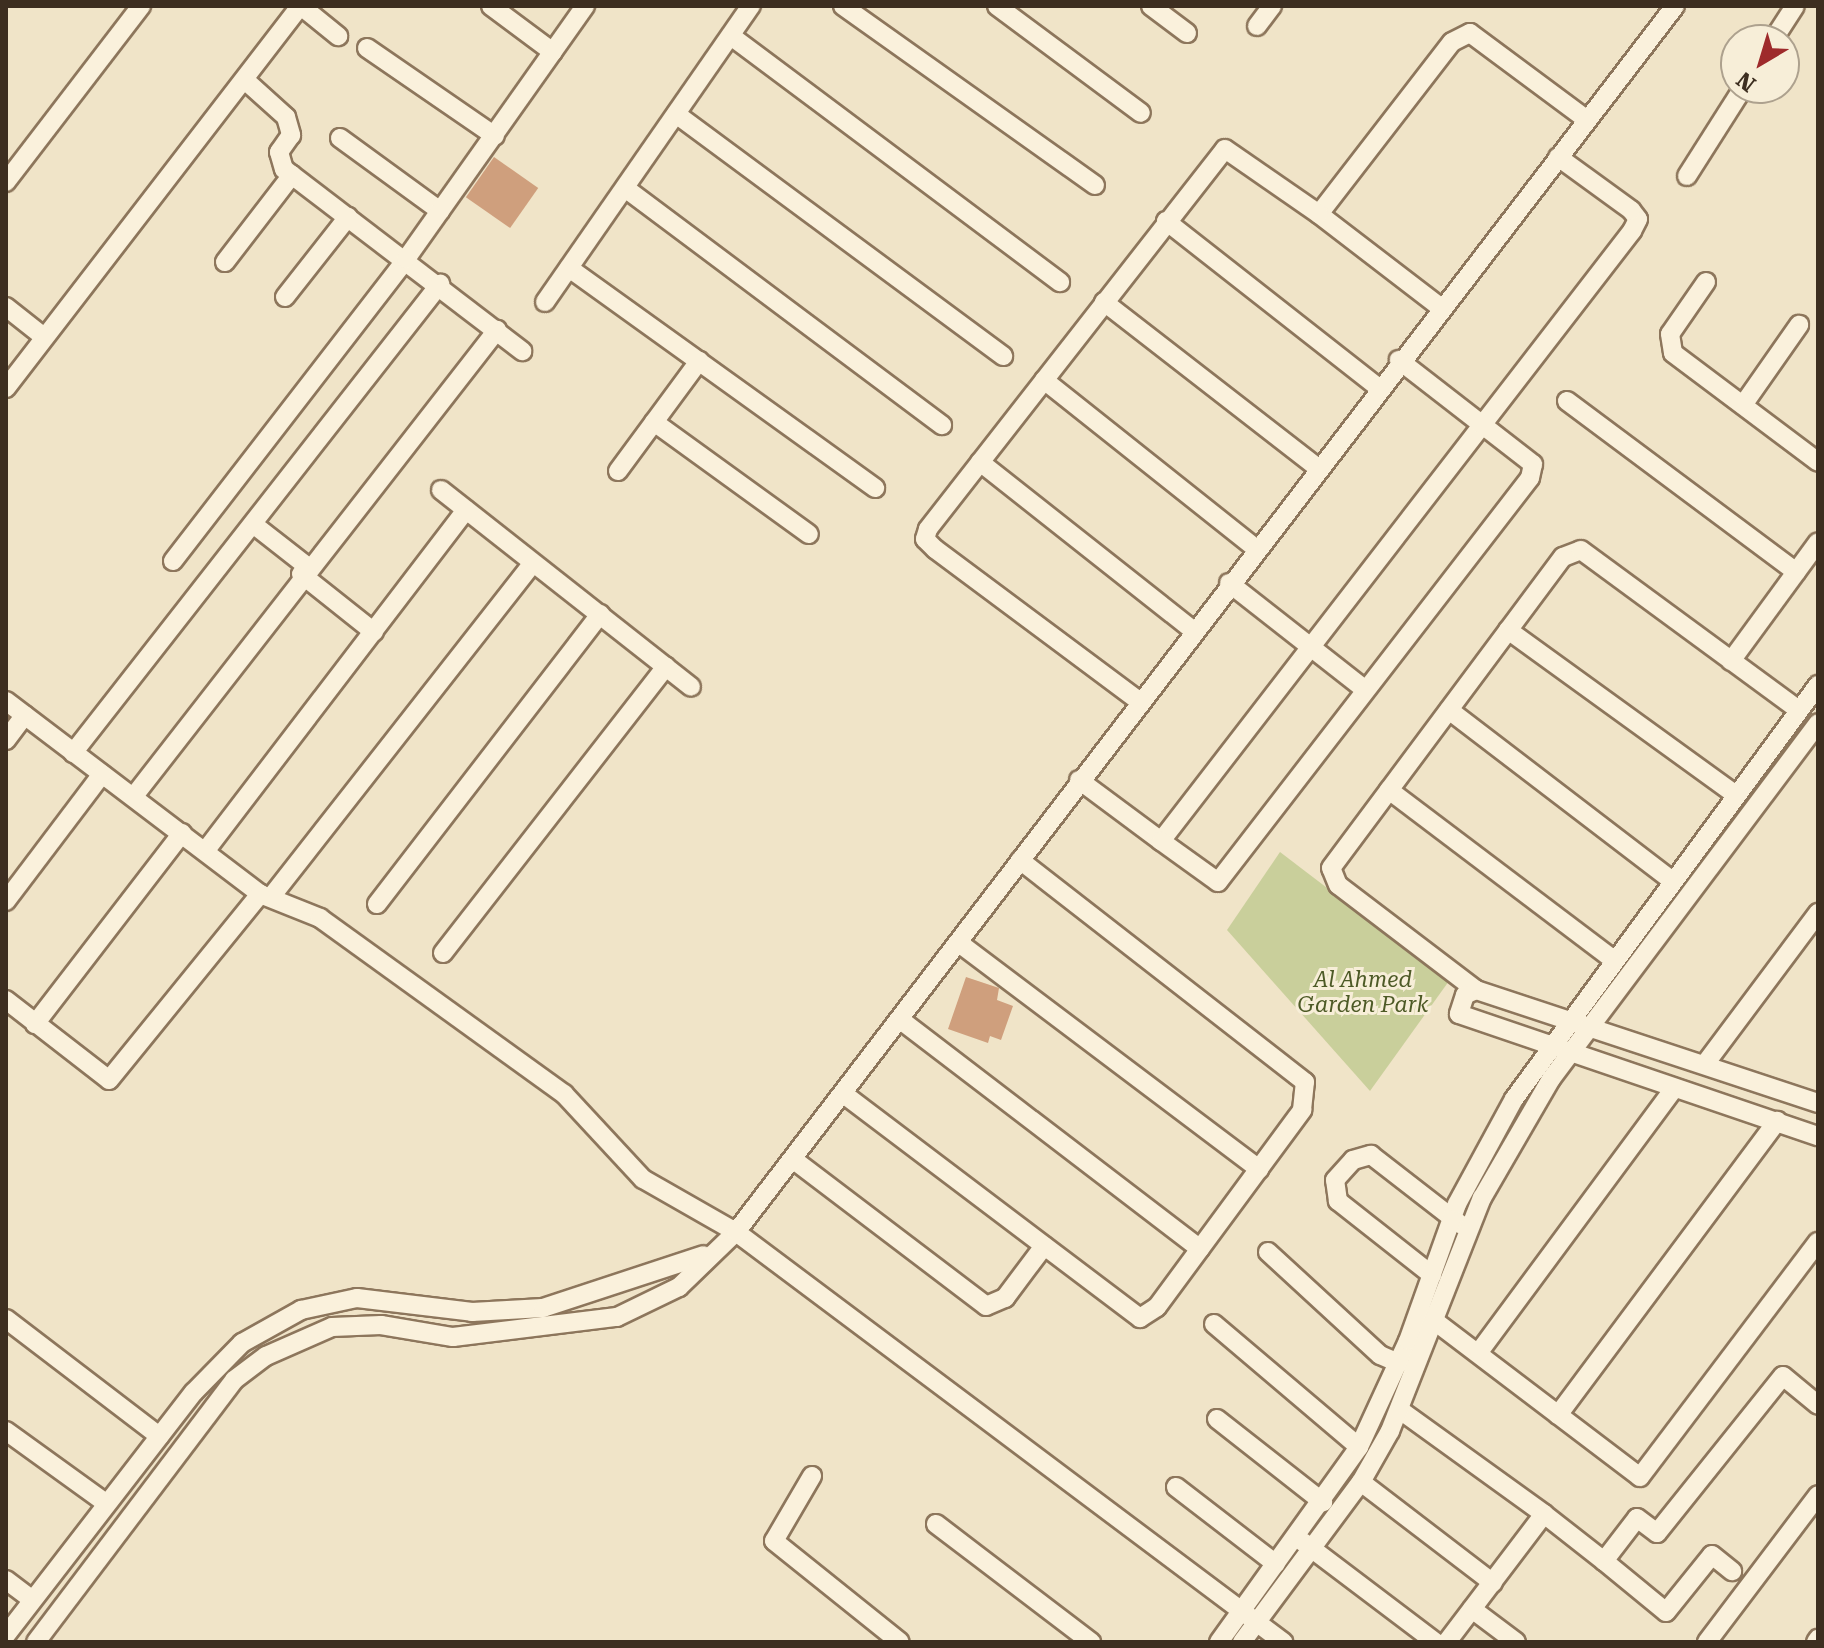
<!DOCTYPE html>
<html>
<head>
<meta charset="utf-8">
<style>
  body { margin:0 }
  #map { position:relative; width:1824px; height:1648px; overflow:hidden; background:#f0e4c8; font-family:"Roboto Serif",serif }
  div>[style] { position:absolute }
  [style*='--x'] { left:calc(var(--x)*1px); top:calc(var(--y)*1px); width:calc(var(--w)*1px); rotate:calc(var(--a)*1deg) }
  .green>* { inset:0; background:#c9cf9b }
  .building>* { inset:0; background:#cf9f7d; transform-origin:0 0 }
  .roads { filter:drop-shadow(2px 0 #8d765c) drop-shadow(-2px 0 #8d765c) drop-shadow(0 2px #8d765c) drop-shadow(0 -2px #8d765c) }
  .street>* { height:18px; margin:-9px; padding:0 9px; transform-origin:9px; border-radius:9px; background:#faf1dc }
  span { translate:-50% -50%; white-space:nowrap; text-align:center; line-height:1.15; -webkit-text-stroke:6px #f7eed8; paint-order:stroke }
  .park-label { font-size:22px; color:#4d5a26; font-style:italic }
  .frame { position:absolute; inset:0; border:8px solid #3d2e20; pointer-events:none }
  .north { position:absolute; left:1720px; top:24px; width:80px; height:80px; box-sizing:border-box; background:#f7eed8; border:2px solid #ada18e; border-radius:50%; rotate:218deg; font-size:22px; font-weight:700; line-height:32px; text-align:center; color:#3d2e20 }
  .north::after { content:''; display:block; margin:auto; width:28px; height:36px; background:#9e2a2b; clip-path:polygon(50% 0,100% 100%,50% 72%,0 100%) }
</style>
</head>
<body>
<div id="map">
  <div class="green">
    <i style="clip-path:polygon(1280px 852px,1449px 981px,1370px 1091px,1227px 930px)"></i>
  </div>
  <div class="building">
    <i style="left:494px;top:157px;width:54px;height:49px;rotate:35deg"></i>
    <i style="clip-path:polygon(966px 977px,999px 988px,997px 1000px,1013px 1006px,1001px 1040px,990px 1036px,988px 1043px,948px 1029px)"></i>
  </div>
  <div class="roads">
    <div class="street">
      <i style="--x:301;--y:6;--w:48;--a:39"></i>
      <i style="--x:491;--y:6;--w:77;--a:36.6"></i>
      <i style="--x:843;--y:6;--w:309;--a:35.4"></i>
      <i style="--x:997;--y:6;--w:179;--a:36.6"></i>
      <i style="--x:1151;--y:6;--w:45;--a:36.9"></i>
      <i style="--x:1257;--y:26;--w:25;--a:-53"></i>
      <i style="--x:731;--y:36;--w:411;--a:36.8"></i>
      <i style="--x:1773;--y:40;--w:40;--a:-57.1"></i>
      <i style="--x:367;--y:48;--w:155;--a:34.5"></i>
      <i style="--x:246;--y:81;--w:54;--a:42"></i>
      <i style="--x:286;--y:117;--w:19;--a:74"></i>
      <i style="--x:291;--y:135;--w:21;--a:125"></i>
      <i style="--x:279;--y:152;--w:18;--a:74"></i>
      <i style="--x:284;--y:169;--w:300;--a:37.4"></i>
      <i style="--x:676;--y:114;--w:407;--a:36.5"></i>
      <i style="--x:340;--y:138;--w:124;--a:36.1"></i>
      <i style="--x:1687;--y:176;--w:104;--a:-57.5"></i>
      <i style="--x:6;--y:182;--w:222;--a:-52.5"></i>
      <i style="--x:625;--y:188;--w:396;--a:36.8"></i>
      <i style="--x:1166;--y:221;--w:269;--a:38.1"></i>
      <i style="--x:225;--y:262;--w:110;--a:-52.4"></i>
      <i style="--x:569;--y:268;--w:377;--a:35.7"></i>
      <i style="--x:1706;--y:282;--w:63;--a:124.7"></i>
      <i style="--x:1670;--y:334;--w:19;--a:81"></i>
      <i style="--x:1673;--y:353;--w:181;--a:36.9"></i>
      <i style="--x:285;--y:297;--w:102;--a:-51.8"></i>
      <i style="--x:545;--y:302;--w:361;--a:-55.2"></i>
      <i style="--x:1104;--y:302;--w:269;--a:37.8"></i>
      <i style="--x:6;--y:307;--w:48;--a:38.3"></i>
      <i style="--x:1440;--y:307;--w:153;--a:-142.5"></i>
      <i style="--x:1319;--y:214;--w:217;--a:-52.3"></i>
      <i style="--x:1452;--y:42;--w:20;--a:-27"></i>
      <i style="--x:1470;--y:33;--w:146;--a:36.6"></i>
      <i style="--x:1044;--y:380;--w:270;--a:38.5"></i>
      <i style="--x:6;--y:388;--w:482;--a:-52.4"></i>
      <i style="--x:1567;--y:401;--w:286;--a:36.7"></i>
      <i style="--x:1743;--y:405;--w:98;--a:-55"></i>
      <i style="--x:654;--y:422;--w:191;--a:35.9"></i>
      <i style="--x:980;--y:462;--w:271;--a:38.3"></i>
      <i style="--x:618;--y:471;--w:137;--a:-53.6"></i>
      <i style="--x:441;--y:490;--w:318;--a:38.2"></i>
      <i style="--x:253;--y:524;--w:70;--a:38"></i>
      <i style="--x:173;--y:561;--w:381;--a:-52.3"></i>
      <i style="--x:406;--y:259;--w:310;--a:-54.7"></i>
      <i style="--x:301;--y:574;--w:93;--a:38.5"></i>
      <i style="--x:1229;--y:583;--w:172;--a:38.1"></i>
      <i style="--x:1508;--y:630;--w:281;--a:35.9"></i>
      <i style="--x:1731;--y:661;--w:147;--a:-53.8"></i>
      <i style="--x:6;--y:701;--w:319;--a:37.2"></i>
      <i style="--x:260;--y:894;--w:65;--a:21.8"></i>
      <i style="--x:320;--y:918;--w:301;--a:35.8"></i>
      <i style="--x:564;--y:1094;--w:116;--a:47.1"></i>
      <i style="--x:643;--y:1179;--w:107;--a:29.7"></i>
      <i style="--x:736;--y:1232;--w:684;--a:36.85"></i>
      <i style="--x:1139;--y:701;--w:254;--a:-143.3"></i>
      <i style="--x:935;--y:549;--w:14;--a:-135"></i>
      <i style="--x:925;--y:539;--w:10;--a:-73"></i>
      <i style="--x:928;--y:529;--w:482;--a:-52"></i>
      <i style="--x:1225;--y:149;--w:114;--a:34.7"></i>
      <i style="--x:1449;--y:710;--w:282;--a:37.4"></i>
      <i style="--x:6;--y:740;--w:31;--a:-53"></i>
      <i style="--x:73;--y:753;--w:596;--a:-51.96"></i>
      <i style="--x:1079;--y:780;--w:102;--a:36.6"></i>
      <i style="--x:1161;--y:841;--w:771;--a:-52.33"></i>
      <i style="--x:1632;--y:231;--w:13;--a:-63"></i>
      <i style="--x:1638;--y:219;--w:11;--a:-128"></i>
      <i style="--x:1631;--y:210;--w:90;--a:-144"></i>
      <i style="--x:1389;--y:790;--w:282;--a:37.1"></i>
      <i style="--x:134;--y:796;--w:591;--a:-52.08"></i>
      <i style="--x:1161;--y:841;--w:70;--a:35.7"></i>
      <i style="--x:1218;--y:882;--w:510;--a:-52.32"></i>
      <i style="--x:1530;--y:478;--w:14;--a:-78"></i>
      <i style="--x:1533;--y:464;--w:170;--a:-142.2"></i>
      <i style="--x:206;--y:850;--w:428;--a:-52.6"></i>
      <i style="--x:271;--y:897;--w:424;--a:-51.9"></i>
      <i style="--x:6;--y:901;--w:159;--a:-52.9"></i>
      <i style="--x:377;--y:904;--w:366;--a:-52.4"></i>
      <i style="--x:959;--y:943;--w:376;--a:37"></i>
      <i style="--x:443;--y:953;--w:363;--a:-52.1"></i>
      <i style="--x:1476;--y:990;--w:173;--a:-142.7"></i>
      <i style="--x:1338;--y:885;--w:18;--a:-112"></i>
      <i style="--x:1331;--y:868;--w:388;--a:-53.3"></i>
      <i style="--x:1563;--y:557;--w:19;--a:-21"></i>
      <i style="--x:1581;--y:550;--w:270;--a:36.3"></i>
      <i style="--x:6;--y:1000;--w:130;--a:37.8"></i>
      <i style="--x:109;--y:1080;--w:240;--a:-50.9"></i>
      <i style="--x:902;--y:1021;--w:375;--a:37.4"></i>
      <i style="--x:35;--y:1024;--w:241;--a:-52.4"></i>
      <i style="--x:1705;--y:1064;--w:189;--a:-53.2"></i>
      <i style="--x:845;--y:1095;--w:370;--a:37.1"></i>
      <i style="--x:1140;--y:1318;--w:20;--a:-33"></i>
      <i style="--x:1157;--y:1307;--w:245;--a:-53.6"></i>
      <i style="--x:1302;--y:1110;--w:28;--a:-84"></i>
      <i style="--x:1305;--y:1082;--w:361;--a:-142.1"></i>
      <i style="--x:1818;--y:1103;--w:360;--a:-161.7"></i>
      <i style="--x:1476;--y:990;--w:12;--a:156"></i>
      <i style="--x:1465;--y:995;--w:20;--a:108"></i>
      <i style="--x:1459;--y:1014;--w:379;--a:18.8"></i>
      <i style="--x:794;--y:1160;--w:241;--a:37.2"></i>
      <i style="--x:986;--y:1306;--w:21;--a:-23"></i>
      <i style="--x:1005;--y:1298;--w:65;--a:-53.1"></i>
      <i style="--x:1268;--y:1252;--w:152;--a:42.6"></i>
      <i style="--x:1380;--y:1355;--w:21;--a:23"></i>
      <i style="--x:1432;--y:1275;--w:120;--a:-141.8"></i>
      <i style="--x:1338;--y:1201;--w:21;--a:-98"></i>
      <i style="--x:1335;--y:1180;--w:27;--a:-48"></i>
      <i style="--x:1353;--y:1160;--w:19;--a:-16"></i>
      <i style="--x:1371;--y:1155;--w:113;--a:37.8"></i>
      <i style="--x:1428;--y:1316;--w:266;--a:37.2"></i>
      <i style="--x:1640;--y:1477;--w:295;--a:-52.9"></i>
      <i style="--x:6;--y:1319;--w:193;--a:37.4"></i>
      <i style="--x:1214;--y:1324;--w:190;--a:40.3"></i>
      <i style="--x:1479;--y:1352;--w:328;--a:-53.5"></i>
      <i style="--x:1400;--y:1410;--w:178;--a:35.8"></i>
      <i style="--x:1544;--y:1514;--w:161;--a:127.2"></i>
      <i style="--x:1558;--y:1415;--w:367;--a:-53.3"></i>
      <i style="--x:1217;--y:1419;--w:135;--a:38.1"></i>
      <i style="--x:6;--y:1431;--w:123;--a:35.8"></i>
      <i style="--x:812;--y:1476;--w:75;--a:120.3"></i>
      <i style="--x:774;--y:1541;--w:161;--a:38.7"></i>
      <i style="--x:1361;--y:1482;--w:166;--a:37.4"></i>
      <i style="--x:1176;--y:1487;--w:126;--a:37.6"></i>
      <i style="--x:1544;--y:1514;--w:76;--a:38.1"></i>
      <i style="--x:1604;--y:1561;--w:54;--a:-52.5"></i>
      <i style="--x:1637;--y:1518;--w:25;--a:37"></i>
      <i style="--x:1657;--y:1533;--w:201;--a:-51.3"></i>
      <i style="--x:1783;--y:1376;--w:45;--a:39.6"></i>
      <i style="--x:936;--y:1524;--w:195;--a:37.3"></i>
      <i style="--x:1303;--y:1542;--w:166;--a:37.1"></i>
      <i style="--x:1604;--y:1561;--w:80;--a:39.4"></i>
      <i style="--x:1666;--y:1612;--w:73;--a:-51.1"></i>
      <i style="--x:1712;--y:1555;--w:26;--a:39"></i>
      <i style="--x:6;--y:1580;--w:31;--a:37"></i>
      <i style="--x:1472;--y:1609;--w:55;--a:36.9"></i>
      <i style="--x:6;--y:1635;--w:307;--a:-52.3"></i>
      <i style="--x:194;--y:1392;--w:69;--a:-45.6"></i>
      <i style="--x:242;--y:1343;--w:68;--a:-29.2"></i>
      <i style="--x:301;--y:1310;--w:57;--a:-12.1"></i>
      <i style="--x:357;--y:1298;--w:116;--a:6.9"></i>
      <i style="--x:472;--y:1312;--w:71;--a:-3.2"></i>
      <i style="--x:543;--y:1308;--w:169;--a:-18.2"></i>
      <i style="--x:36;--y:1642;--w:328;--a:-52.9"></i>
      <i style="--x:234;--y:1380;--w:40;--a:-37"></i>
      <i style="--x:266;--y:1356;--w:72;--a:-23.7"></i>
      <i style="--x:332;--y:1327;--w:49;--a:-2.3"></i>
      <i style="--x:381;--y:1325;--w:73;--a:9.5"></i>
      <i style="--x:453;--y:1337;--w:165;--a:-7"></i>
      <i style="--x:617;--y:1317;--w:69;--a:-25.8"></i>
      <i style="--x:679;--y:1287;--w:79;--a:-44"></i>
      <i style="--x:736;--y:1232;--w:1544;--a:-52.55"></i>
      <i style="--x:1219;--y:1642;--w:240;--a:-54.3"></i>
      <i style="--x:1359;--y:1447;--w:117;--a:-65.2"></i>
      <i style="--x:1408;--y:1341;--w:145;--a:-70.3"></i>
      <i style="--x:1457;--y:1204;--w:119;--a:-61.5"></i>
      <i style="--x:1514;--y:1099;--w:514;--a:-53.71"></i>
      <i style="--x:1242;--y:1642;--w:199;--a:-53.4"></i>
      <i style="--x:1361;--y:1482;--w:59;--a:-60.4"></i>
      <i style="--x:1390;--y:1431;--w:251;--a:-68.5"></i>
      <i style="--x:1482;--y:1198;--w:138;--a:-59.9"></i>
      <i style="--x:1551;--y:1079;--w:445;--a:-53.1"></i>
      <i style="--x:1707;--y:1642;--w:184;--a:-52.9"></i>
      <i style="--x:1816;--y:1642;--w:4;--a:-56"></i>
    </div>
  </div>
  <div class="park-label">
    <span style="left:1363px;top:992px">Al Ahmed<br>Garden Park</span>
  </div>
  <div class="frame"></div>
  <div class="north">N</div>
</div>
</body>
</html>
